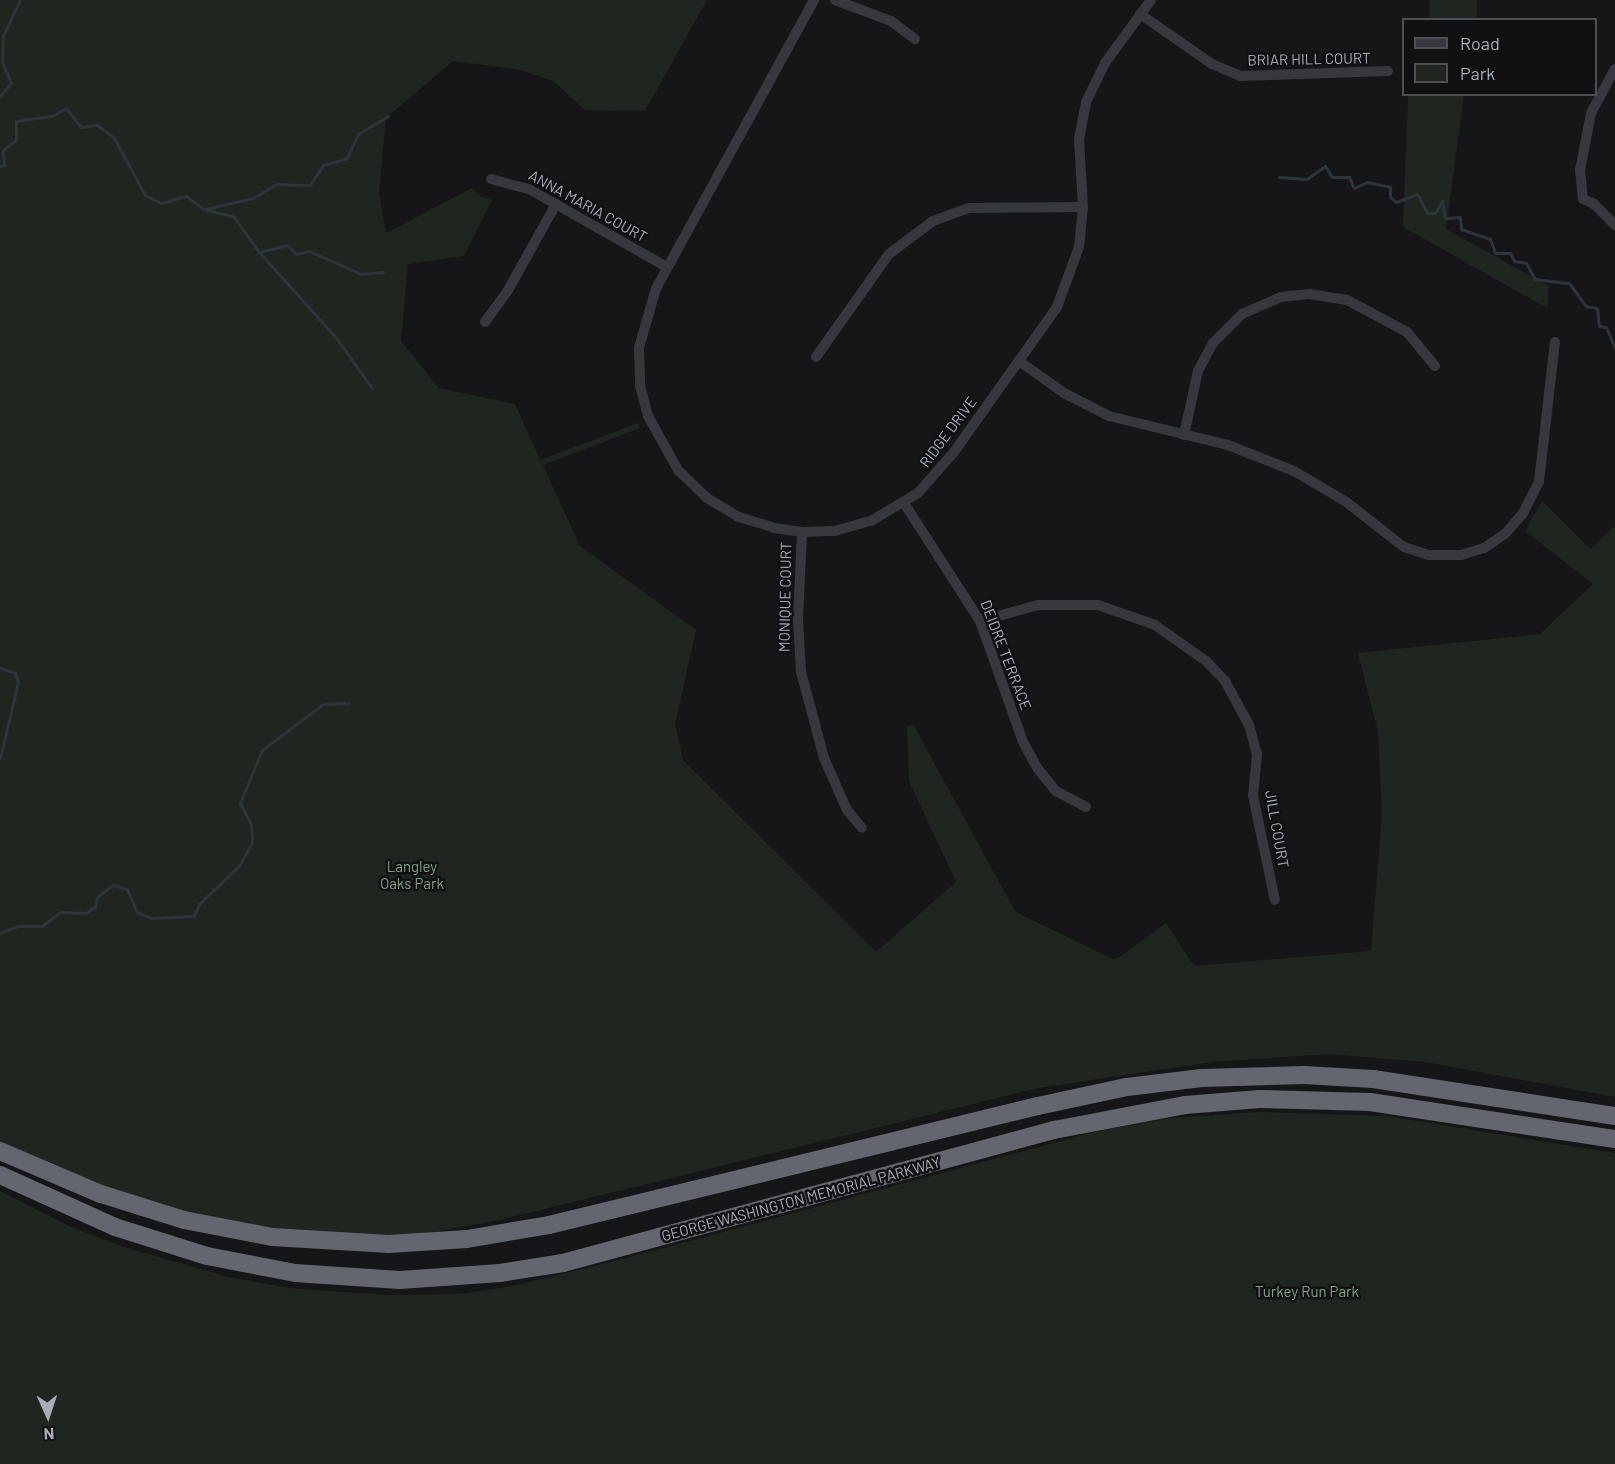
<!DOCTYPE html>
<html>
<head>
<meta charset="utf-8">
<style>
  body { margin:0 }
  #map { position:relative; width:1615px; height:1464px; overflow:hidden; background:#161618; font-family:Barlow,sans-serif }
  div>[style] { position:absolute }
  [style*='--x'] { left:calc(var(--x)*1px); top:calc(var(--y)*1px); width:calc(var(--w)*1px); rotate:calc(var(--a)*1deg) }
  .green>* { inset:0; background:#1e261f; transform-origin:0 0 }
  .stream>* { height:3px; margin:-1.5px; padding:0 1.5px; transform-origin:1.5px; border-radius:1.5px; background:#2c353c }
  .street>* { height:10px; margin:-5px; padding:0 5px; transform-origin:5px; border-radius:5px; background:#37383d }
  .highway>* { height:18px; margin:-9px; padding:0 9px; transform-origin:9px; border-radius:9px; background:#63666e }
  span { translate:-50% -50%; white-space:nowrap; text-align:center; line-height:1.15; -webkit-text-stroke:5px #111113; paint-order:stroke }
  .street-label { font-size:15px; color:#a8adb8 }
  .park-label { font-size:15px; color:#7fa381 }
  .legend { position:absolute; left:1402px; top:18px; width:195px; height:78px; box-sizing:border-box; background:#111113; border:2px solid #4d4f55; margin:0; padding:8px 10px; list-style:none; font-size:18px; color:#a8adb8 }
  .legend li { display:flex; align-items:center; gap:12px; height:30px }
  .legend b { width:30px; border:2px solid #4d4f55 }
  .north { position:absolute; left:18px; top:1386px; width:60px; height:60px; -webkit-text-stroke:4px #111113; paint-order:stroke; rotate:177deg; font-size:16px; font-weight:700; line-height:24px; text-align:center; color:#a8adb8 }
  .north::after { content:''; display:block; margin:auto; width:21px; height:27px; background:#a8adb8; clip-path:polygon(50% 0,100% 100%,50% 72%,0 100%) }
</style>
</head>
<body>
<div id="map">
  <div class="green">
    <i style="clip-path:polygon(0 0,707px 0,645px 111px,585px 110px,553px 81px,521px 70px,453px 61px,386px 118px,379px 194px,386px 233px,472px 188px,481px 197px,492px 200px,464px 256px,408px 264px,401px 341px,439px 388px,515px 404px,540px 460px,638px 423px,640px 428px,543px 465px,580px 546px,696px 630px,675px 724px,683px 760px,876px 952px,956px 882px,909px 781px,907px 726px,913px 724px,1015px 911px,1022px 915px,1115px 960px,1166px 923px,1194px 966px,1371px 951px,1382px 814px,1378px 732px,1358px 653px,1540px 634px,1593px 584px,1525px 531px,1542px 501px,1590px 549px,1615px 526px,1615px 1097px,1425px 1062px,1329px 1054px,1212px 1062px,1038px 1088px,500px 1220px,406px 1237px,319px 1236px,215px 1223px,146px 1204px,0 1143px)"></i>
    <i style="left:1430px;top:0;width:47px;height:19px"></i>
    <i style="clip-path:polygon(1408px 95px,1464px 95px,1446px 229px,1549px 286px,1547px 308px,1403px 227px)"></i>
    <i style="clip-path:polygon(1259px 1112px,1387px 1116px,1615px 1153px,1615px 1464px,0 1464px,0 1191px,69px 1226px,124px 1247px,229px 1277px,288px 1288px,388px 1295px,459px 1294px,513px 1286px,615px 1261px,1098px 1131px,1171px 1118px)"></i>
  </div>
  <div class="stream">
    <i style="--x:0;--y:96;--w:17;--a:-50"></i>
    <i style="--x:11;--y:83;--w:23;--a:-113"></i>
    <i style="--x:2;--y:62;--w:26;--a:-88"></i>
    <i style="--x:3;--y:36;--w:40;--a:-65"></i>
    <i style="--x:0;--y:166;--w:4;--a:-14"></i>
    <i style="--x:4;--y:165;--w:15;--a:-94"></i>
    <i style="--x:3;--y:150;--w:16;--a:-38"></i>
    <i style="--x:16;--y:140;--w:19;--a:-90"></i>
    <i style="--x:16;--y:121;--w:36;--a:-8"></i>
    <i style="--x:52;--y:116;--w:16;--a:-30"></i>
    <i style="--x:66;--y:108;--w:24;--a:52"></i>
    <i style="--x:81;--y:127;--w:16;--a:-7"></i>
    <i style="--x:97;--y:125;--w:21;--a:37"></i>
    <i style="--x:114;--y:138;--w:65;--a:61.5"></i>
    <i style="--x:145;--y:195;--w:18;--a:27"></i>
    <i style="--x:161;--y:203;--w:26;--a:-16"></i>
    <i style="--x:186;--y:196;--w:21;--a:37"></i>
    <i style="--x:203;--y:209;--w:32;--a:14"></i>
    <i style="--x:234;--y:217;--w:43;--a:54.5"></i>
    <i style="--x:259;--y:252;--w:117;--a:48.1"></i>
    <i style="--x:337;--y:339;--w:60;--a:54.5"></i>
    <i style="--x:1279;--y:177;--w:28;--a:4"></i>
    <i style="--x:1307;--y:179;--w:22;--a:-36"></i>
    <i style="--x:1325;--y:166;--w:13;--a:58"></i>
    <i style="--x:1332;--y:177;--w:17;--a:0"></i>
    <i style="--x:1349;--y:177;--w:12;--a:66"></i>
    <i style="--x:1354;--y:188;--w:14;--a:-25"></i>
    <i style="--x:1367;--y:182;--w:24;--a:12"></i>
    <i style="--x:1390;--y:187;--w:10;--a:90"></i>
    <i style="--x:1390;--y:197;--w:8;--a:40"></i>
    <i style="--x:1396;--y:202;--w:22;--a:-21"></i>
    <i style="--x:1417;--y:194;--w:21;--a:62"></i>
    <i style="--x:1427;--y:213;--w:8;--a:0"></i>
    <i style="--x:1435;--y:213;--w:14;--a:-60"></i>
    <i style="--x:1442;--y:201;--w:17;--a:80"></i>
    <i style="--x:1445;--y:218;--w:15;--a:-4"></i>
    <i style="--x:1460;--y:217;--w:12;--a:85"></i>
    <i style="--x:1461;--y:229;--w:31;--a:19"></i>
    <i style="--x:1490;--y:239;--w:15;--a:70"></i>
    <i style="--x:1495;--y:253;--w:15;--a:0"></i>
    <i style="--x:1510;--y:253;--w:9;--a:63"></i>
    <i style="--x:1514;--y:261;--w:12;--a:9"></i>
    <i style="--x:1526;--y:263;--w:18;--a:61"></i>
    <i style="--x:1535;--y:279;--w:34;--a:7"></i>
    <i style="--x:1569;--y:283;--w:29;--a:54"></i>
    <i style="--x:1586;--y:306;--w:11;--a:10"></i>
    <i style="--x:1597;--y:308;--w:18;--a:84"></i>
    <i style="--x:1599;--y:326;--w:7;--a:8"></i>
    <i style="--x:1606;--y:327;--w:23;--a:67"></i>
    <i style="--x:205;--y:209;--w:49;--a:-12.9"></i>
    <i style="--x:253;--y:198;--w:27;--a:-31"></i>
    <i style="--x:276;--y:184;--w:34;--a:2"></i>
    <i style="--x:310;--y:185;--w:24;--a:-57"></i>
    <i style="--x:323;--y:165;--w:24;--a:-15"></i>
    <i style="--x:346;--y:159;--w:28;--a:-64"></i>
    <i style="--x:358;--y:134;--w:35;--a:-31"></i>
    <i style="--x:259;--y:252;--w:29;--a:-14"></i>
    <i style="--x:287;--y:245;--w:13;--a:45"></i>
    <i style="--x:296;--y:254;--w:13;--a:-13"></i>
    <i style="--x:309;--y:251;--w:57;--a:23.9"></i>
    <i style="--x:361;--y:274;--w:22;--a:-5"></i>
    <i style="--x:0;--y:668;--w:16;--a:18"></i>
    <i style="--x:15;--y:673;--w:9;--a:72"></i>
    <i style="--x:18;--y:682;--w:78;--a:103.3"></i>
    <i style="--x:0;--y:933;--w:19;--a:-21"></i>
    <i style="--x:18;--y:926;--w:24;--a:0"></i>
    <i style="--x:42;--y:926;--w:23;--a:-38"></i>
    <i style="--x:60;--y:912;--w:26;--a:2"></i>
    <i style="--x:86;--y:913;--w:11;--a:-34"></i>
    <i style="--x:95;--y:907;--w:10;--a:-79"></i>
    <i style="--x:97;--y:897;--w:20;--a:-37"></i>
    <i style="--x:113;--y:885;--w:15;--a:16"></i>
    <i style="--x:127;--y:889;--w:25;--a:67"></i>
    <i style="--x:137;--y:912;--w:15;--a:23"></i>
    <i style="--x:151;--y:918;--w:43;--a:-2.7"></i>
    <i style="--x:194;--y:916;--w:13;--a:-67"></i>
    <i style="--x:199;--y:904;--w:55;--a:-43.5"></i>
    <i style="--x:239;--y:866;--w:26;--a:-61"></i>
    <i style="--x:252;--y:843;--w:19;--a:-93"></i>
    <i style="--x:251;--y:824;--w:24;--a:-118"></i>
    <i style="--x:240;--y:803;--w:57;--a:-67.5"></i>
    <i style="--x:262;--y:750;--w:76;--a:-37"></i>
    <i style="--x:323;--y:704;--w:26;--a:-2"></i>
  </div>
  <div class="street">
    <i style="--x:814;--y:0;--w:328;--a:118.7"></i>
    <i style="--x:656;--y:288;--w:62;--a:105.8"></i>
    <i style="--x:639;--y:348;--w:38;--a:88"></i>
    <i style="--x:640;--y:386;--w:31;--a:75"></i>
    <i style="--x:648;--y:416;--w:62;--a:60.9"></i>
    <i style="--x:678;--y:470;--w:40;--a:44"></i>
    <i style="--x:707;--y:498;--w:37;--a:31"></i>
    <i style="--x:739;--y:517;--w:37;--a:17"></i>
    <i style="--x:774;--y:528;--w:28;--a:8"></i>
    <i style="--x:802;--y:532;--w:33;--a:-2"></i>
    <i style="--x:835;--y:531;--w:37;--a:-16"></i>
    <i style="--x:871;--y:521;--w:55;--a:-30.8"></i>
    <i style="--x:918;--y:493;--w:55;--a:-48.7"></i>
    <i style="--x:954;--y:452;--w:178;--a:-54.6"></i>
    <i style="--x:1057;--y:307;--w:64;--a:-69.9"></i>
    <i style="--x:1079;--y:247;--w:40;--a:-84.3"></i>
    <i style="--x:1083;--y:207;--w:68;--a:-93.4"></i>
    <i style="--x:1079;--y:139;--w:38;--a:-79"></i>
    <i style="--x:1086;--y:102;--w:43;--a:-64"></i>
    <i style="--x:1105;--y:63;--w:78;--a:-53.9"></i>
    <i style="--x:835;--y:0;--w:60;--a:20.6"></i>
    <i style="--x:891;--y:21;--w:30;--a:37"></i>
    <i style="--x:1140;--y:14;--w:88;--a:34.8"></i>
    <i style="--x:1212;--y:64;--w:30;--a:23"></i>
    <i style="--x:1240;--y:76;--w:148;--a:-1.9"></i>
    <i style="--x:1615;--y:69;--w:50;--a:118.6"></i>
    <i style="--x:1591;--y:113;--w:58;--a:100.9"></i>
    <i style="--x:1580;--y:170;--w:29;--a:84"></i>
    <i style="--x:1583;--y:199;--w:12;--a:24"></i>
    <i style="--x:1594;--y:204;--w:30;--a:45"></i>
    <i style="--x:491;--y:179;--w:39;--a:15"></i>
    <i style="--x:529;--y:189;--w:159;--a:29.5"></i>
    <i style="--x:485;--y:322;--w:37;--a:-54"></i>
    <i style="--x:507;--y:292;--w:101;--a:-60.9"></i>
    <i style="--x:816;--y:357;--w:126;--a:-54.7"></i>
    <i style="--x:889;--y:254;--w:55;--a:-36.9"></i>
    <i style="--x:933;--y:221;--w:38;--a:-20"></i>
    <i style="--x:969;--y:208;--w:114;--a:-0.5"></i>
    <i style="--x:1019;--y:361;--w:55;--a:35.4"></i>
    <i style="--x:1064;--y:393;--w:51;--a:27.1"></i>
    <i style="--x:1109;--y:416;--w:122;--a:13.7"></i>
    <i style="--x:1228;--y:445;--w:71;--a:21.5"></i>
    <i style="--x:1294;--y:471;--w:59;--a:30.5"></i>
    <i style="--x:1345;--y:501;--w:75;--a:37.9"></i>
    <i style="--x:1404;--y:547;--w:25;--a:18"></i>
    <i style="--x:1428;--y:555;--w:33;--a:0"></i>
    <i style="--x:1461;--y:555;--w:24;--a:-17"></i>
    <i style="--x:1484;--y:548;--w:25;--a:-34"></i>
    <i style="--x:1505;--y:534;--w:28;--a:-49"></i>
    <i style="--x:1523;--y:513;--w:35;--a:-63"></i>
    <i style="--x:1539;--y:482;--w:141;--a:-83.5"></i>
    <i style="--x:1184;--y:435;--w:66;--a:-77.7"></i>
    <i style="--x:1198;--y:371;--w:32;--a:-62"></i>
    <i style="--x:1213;--y:343;--w:41;--a:-45"></i>
    <i style="--x:1242;--y:314;--w:43;--a:-23.6"></i>
    <i style="--x:1281;--y:297;--w:28;--a:-6"></i>
    <i style="--x:1309;--y:294;--w:38;--a:9"></i>
    <i style="--x:1347;--y:300;--w:68;--a:28.1"></i>
    <i style="--x:1407;--y:332;--w:44;--a:50.5"></i>
    <i style="--x:904;--y:503;--w:140;--a:57.2"></i>
    <i style="--x:980;--y:621;--w:128;--a:70.4"></i>
    <i style="--x:1023;--y:742;--w:31;--a:61"></i>
    <i style="--x:1038;--y:769;--w:28;--a:51"></i>
    <i style="--x:1056;--y:791;--w:34;--a:28"></i>
    <i style="--x:802;--y:532;--w:88;--a:92.6"></i>
    <i style="--x:798;--y:620;--w:52;--a:86.7"></i>
    <i style="--x:801;--y:672;--w:89;--a:75"></i>
    <i style="--x:824;--y:758;--w:57;--a:66.1"></i>
    <i style="--x:847;--y:810;--w:23;--a:50"></i>
    <i style="--x:980;--y:621;--w:60;--a:-15.4"></i>
    <i style="--x:1038;--y:605;--w:60;--a:0"></i>
    <i style="--x:1098;--y:605;--w:60;--a:19.3"></i>
    <i style="--x:1155;--y:625;--w:62;--a:35.2"></i>
    <i style="--x:1206;--y:661;--w:28;--a:46"></i>
    <i style="--x:1225;--y:681;--w:50;--a:61.4"></i>
    <i style="--x:1249;--y:725;--w:30;--a:75"></i>
    <i style="--x:1257;--y:754;--w:42;--a:95.4"></i>
    <i style="--x:1253;--y:796;--w:106;--a:78.1"></i>
  </div>
  <div class="highway">
    <i style="--x:0;--y:1151;--w:110;--a:23.1"></i>
    <i style="--x:101;--y:1194;--w:87;--a:17.4"></i>
    <i style="--x:184;--y:1220;--w:90;--a:10.9"></i>
    <i style="--x:272;--y:1237;--w:117;--a:3.4"></i>
    <i style="--x:389;--y:1244;--w:78;--a:-3.7"></i>
    <i style="--x:467;--y:1239;--w:83;--a:-9.7"></i>
    <i style="--x:549;--y:1225;--w:503;--a:-13.68"></i>
    <i style="--x:1038;--y:1106;--w:91;--a:-12.1"></i>
    <i style="--x:1127;--y:1087;--w:75;--a:-6.9"></i>
    <i style="--x:1201;--y:1078;--w:103;--a:-1.7"></i>
    <i style="--x:1304;--y:1075;--w:69;--a:3.3"></i>
    <i style="--x:1373;--y:1079;--w:245;--a:8.7"></i>
    <i style="--x:0;--y:1175;--w:126;--a:24.3"></i>
    <i style="--x:115;--y:1227;--w:96;--a:17.5"></i>
    <i style="--x:207;--y:1256;--w:90;--a:10.9"></i>
    <i style="--x:295;--y:1273;--w:105;--a:3.8"></i>
    <i style="--x:400;--y:1280;--w:100;--a:-4"></i>
    <i style="--x:500;--y:1273;--w:64;--a:-9"></i>
    <i style="--x:563;--y:1263;--w:509;--a:-15.16"></i>
    <i style="--x:1054;--y:1130;--w:133;--a:-10.8"></i>
    <i style="--x:1185;--y:1105;--w:75;--a:-4.6"></i>
    <i style="--x:1260;--y:1099;--w:110;--a:1.6"></i>
    <i style="--x:1370;--y:1102;--w:248;--a:8.6"></i>
  </div>
  <div class="street-label">
    <span style="left:1309px;top:59px;rotate:-1deg">BRIAR HILL COURT</span>
    <span style="left:588px;top:206px;rotate:29deg">ANNA MARIA COURT</span>
    <span style="left:948px;top:432px;rotate:-53deg">RIDGE DRIVE</span>
    <span style="left:785px;top:597px;rotate:-89deg">MONIQUE COURT</span>
    <span style="left:1006px;top:655px;rotate:69deg">DEIDRE TERRACE</span>
    <span style="left:1277px;top:829px;rotate:80deg">JILL COURT</span>
    <span style="left:801px;top:1199px;rotate:-15deg">GEORGE WASHINGTON MEMORIAL PARKWAY</span>
  </div>
  <div class="park-label">
    <span style="left:412px;top:875px">Langley<br>Oaks Park</span>
    <span style="left:1307px;top:1292px">Turkey Run Park</span>
  </div>
  <ul class="legend">
  <li><b style="height:8px;background:#37383d"></b>Road</li>
  <li><b style="height:16px;background:#1e261f"></b>Park</li>
  </ul>
  <div class="north">N</div>
</div>
</body>
</html>
